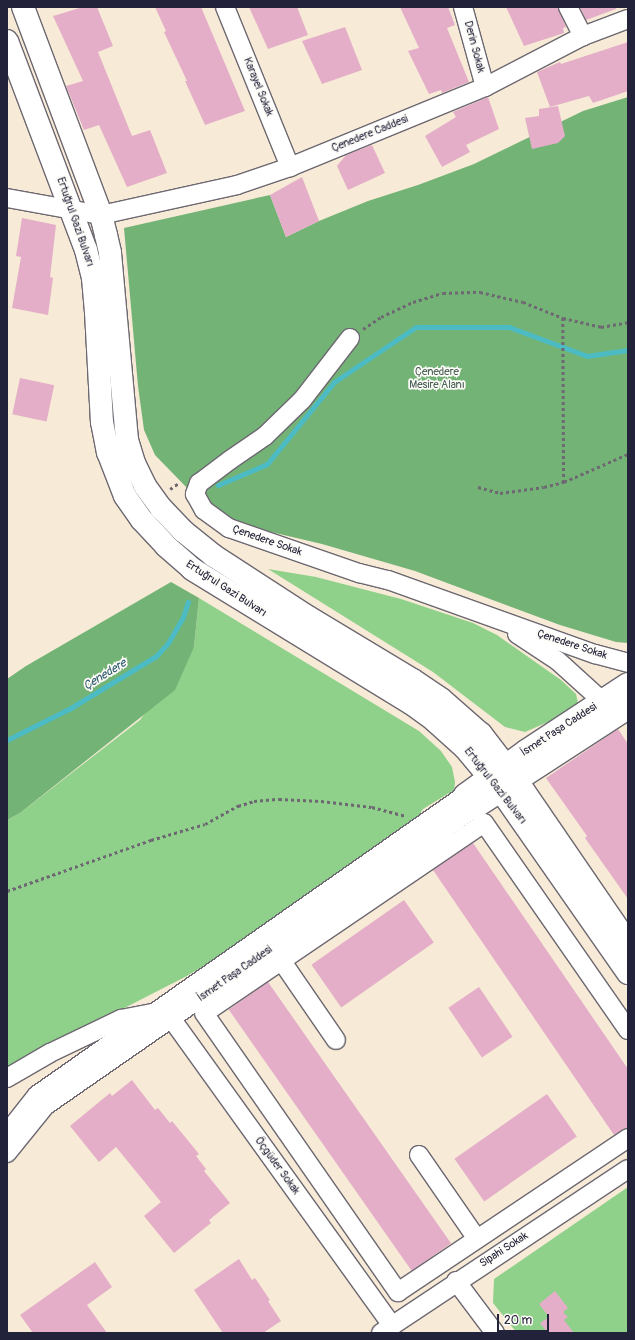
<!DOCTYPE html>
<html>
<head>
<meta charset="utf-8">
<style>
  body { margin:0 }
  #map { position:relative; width:635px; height:1340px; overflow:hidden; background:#f7ead6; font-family:Pangolin,sans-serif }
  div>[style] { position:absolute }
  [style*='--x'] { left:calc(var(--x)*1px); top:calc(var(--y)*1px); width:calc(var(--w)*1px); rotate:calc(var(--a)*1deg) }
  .green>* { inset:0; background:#8fd18a }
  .forest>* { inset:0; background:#73b376 }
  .stream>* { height:5px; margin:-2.5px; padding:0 2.5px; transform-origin:2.5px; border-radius:2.5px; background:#4dbbc4 }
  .building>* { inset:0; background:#e4aec8; transform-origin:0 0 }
  .path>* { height:2.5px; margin-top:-1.25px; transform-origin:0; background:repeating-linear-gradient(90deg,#6d6871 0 3px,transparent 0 6px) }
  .roads { filter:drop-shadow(1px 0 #6d6871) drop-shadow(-1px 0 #6d6871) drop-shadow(0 1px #6d6871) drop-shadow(0 -1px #6d6871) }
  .minor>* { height:18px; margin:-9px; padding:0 9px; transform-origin:9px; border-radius:9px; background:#fff }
  .major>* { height:22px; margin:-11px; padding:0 11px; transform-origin:11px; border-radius:11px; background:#fff }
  span { translate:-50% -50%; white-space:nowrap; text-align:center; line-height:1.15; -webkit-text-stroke:3.5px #fdfcf7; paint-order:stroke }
  .street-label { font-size:11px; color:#22223b }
  .park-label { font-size:11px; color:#485f57 }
  .water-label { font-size:12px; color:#335f72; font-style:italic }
  .frame { position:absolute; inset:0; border:8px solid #22223b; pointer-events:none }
  .scale { position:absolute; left:497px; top:1314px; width:52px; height:18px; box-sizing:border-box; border:2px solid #22223b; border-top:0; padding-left:5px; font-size:12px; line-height:14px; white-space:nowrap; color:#22223b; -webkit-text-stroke:3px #fdfcf7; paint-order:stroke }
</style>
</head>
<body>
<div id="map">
  <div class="green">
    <i style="clip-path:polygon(268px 569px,316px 577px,401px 599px,473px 623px,497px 635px,561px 680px,576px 694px,578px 703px,557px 718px,525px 732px,505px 727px,433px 672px)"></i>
    <i style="clip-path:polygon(199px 598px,419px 731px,441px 751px,452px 767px,455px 782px,454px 790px,423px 809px,411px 828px,266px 929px,185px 977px,7px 1068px,7px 820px,20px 813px,140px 720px,194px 647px)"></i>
    <i style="clip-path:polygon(628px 1187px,628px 1333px,517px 1333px,493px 1303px,494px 1279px)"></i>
  </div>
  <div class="forest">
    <i style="clip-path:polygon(628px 97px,628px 643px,616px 642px,560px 625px,415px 571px,322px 544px,250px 527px,220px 513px,189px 490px,155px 455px,144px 430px,138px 386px,124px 228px,270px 195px,286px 237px,319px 221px,368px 201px,418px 185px,474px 164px,583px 111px)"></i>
    <i style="clip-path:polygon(171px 582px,199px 598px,194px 647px,175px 690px,20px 813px,7px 820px,7px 679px,26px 666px)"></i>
  </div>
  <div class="stream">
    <i style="--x:218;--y:485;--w:53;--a:-23.2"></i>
    <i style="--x:267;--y:464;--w:106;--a:-50.7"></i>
    <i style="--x:334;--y:382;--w:99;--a:-33.9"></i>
    <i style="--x:416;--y:327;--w:93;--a:0"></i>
    <i style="--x:509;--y:327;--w:83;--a:20.4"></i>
    <i style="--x:587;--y:356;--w:41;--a:-8.3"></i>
    <i style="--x:7;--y:740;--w:69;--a:-26.6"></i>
    <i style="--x:69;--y:709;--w:102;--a:-31.3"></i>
    <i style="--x:156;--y:656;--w:18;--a:-47"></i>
    <i style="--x:168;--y:643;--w:30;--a:-60"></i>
    <i style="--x:183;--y:617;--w:16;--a:-72"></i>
  </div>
  <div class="building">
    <i style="clip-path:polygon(83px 7px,97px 7px,113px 46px,98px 52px,132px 136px,150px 130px,167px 173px,127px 187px,99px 125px,84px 130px,66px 86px,83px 81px,53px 16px)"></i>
    <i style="clip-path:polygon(155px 7px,201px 7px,245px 111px,205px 125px,185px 81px,187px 81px,164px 32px,166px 31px)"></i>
    <i style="clip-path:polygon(249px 7px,297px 7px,308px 35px,268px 49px)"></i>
    <i style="clip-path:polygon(400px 7px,448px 7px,455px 25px,447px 28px,469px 82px,442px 93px,441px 90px,429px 94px,408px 51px,419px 48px)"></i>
    <i style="clip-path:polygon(506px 7px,558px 7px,566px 27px,563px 28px,564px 33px,524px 46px)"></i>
    <i style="clip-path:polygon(580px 7px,616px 7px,616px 9px,586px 20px)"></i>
    <i style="clip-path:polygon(345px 27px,362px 70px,322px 84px,302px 41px)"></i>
    <i style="clip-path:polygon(628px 42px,628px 91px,593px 103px,589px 96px,550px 107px,537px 72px,560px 62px,561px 64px)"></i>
    <i style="clip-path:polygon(488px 97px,499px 129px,466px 145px,470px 152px,442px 167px,425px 136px,456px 117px,453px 112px)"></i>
    <i style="clip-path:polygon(558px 106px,565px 136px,558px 143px,532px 149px,525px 118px,539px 116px,539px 109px)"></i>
    <i style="clip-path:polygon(372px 145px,385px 173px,348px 190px,337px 166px,346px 155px)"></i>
    <i style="clip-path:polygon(302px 177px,319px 221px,286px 237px,270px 195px)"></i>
    <i style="clip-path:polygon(22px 218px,56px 225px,50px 277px,53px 278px,48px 315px,12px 308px,21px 257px,16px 256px)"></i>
    <i style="left:20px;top:378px;width:35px;height:37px;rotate:12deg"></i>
    <i style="clip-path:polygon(618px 729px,628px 744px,628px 899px,585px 838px,587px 836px,546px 778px)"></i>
    <i style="clip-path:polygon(473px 843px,628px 1069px,628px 1127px,614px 1135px,433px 870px)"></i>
    <i style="left:404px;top:900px;width:52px;height:113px;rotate:55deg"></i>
    <i style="left:268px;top:982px;width:319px;height:48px;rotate:55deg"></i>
    <i style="left:479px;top:987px;width:60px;height:37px;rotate:56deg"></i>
    <i style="clip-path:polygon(132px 1080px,155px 1110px,158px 1108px,170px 1123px,172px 1121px,199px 1154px,196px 1156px,206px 1169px,204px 1171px,230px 1203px,209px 1220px,211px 1223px,174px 1253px,144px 1216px,161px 1202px,116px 1147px,99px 1162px,70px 1126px,110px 1093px,112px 1096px)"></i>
    <i style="left:547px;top:1094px;width:52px;height:113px;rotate:55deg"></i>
    <i style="clip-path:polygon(239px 1259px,252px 1280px,255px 1278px,270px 1300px,268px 1301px,281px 1321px,263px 1333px,223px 1333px,194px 1290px)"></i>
    <i style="clip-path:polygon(95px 1262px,112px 1287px,87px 1305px,107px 1333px,33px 1333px,20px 1315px)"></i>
    <i style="clip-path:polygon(555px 1291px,568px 1308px,563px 1312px,568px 1317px,564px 1320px,574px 1333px,548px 1333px,540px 1323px,549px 1317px,539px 1304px)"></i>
  </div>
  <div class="path">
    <i style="--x:563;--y:318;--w:39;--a:13"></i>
    <i style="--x:601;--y:327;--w:27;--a:-10"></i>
    <i style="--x:363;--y:329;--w:22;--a:-34"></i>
    <i style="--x:381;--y:317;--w:35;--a:-25"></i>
    <i style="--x:413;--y:302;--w:31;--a:-17"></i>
    <i style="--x:443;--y:293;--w:37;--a:-2"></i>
    <i style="--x:480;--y:292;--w:44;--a:13.1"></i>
    <i style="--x:523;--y:302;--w:43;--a:21.8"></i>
    <i style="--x:563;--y:318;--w:164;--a:89.7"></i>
    <i style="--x:478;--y:487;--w:23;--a:15"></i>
    <i style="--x:500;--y:493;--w:44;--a:-7.8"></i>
    <i style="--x:544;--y:487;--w:21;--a:-14"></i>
    <i style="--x:564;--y:482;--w:70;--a:-23.6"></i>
    <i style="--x:170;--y:489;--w:11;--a:-34"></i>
    <i style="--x:7;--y:891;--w:153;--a:-19.5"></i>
    <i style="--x:151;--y:840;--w:56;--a:-16.5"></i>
    <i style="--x:205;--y:824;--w:38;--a:-29"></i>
    <i style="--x:238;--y:806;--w:17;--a:-17"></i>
    <i style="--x:254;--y:801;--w:25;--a:-5"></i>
    <i style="--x:279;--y:799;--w:42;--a:2.7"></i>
    <i style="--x:321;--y:801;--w:51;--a:6.7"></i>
    <i style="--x:372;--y:807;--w:34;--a:15"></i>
  </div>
  <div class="roads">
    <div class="minor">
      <i style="--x:225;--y:7;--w:173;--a:67.9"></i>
      <i style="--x:463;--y:7;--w:83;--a:74.6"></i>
      <i style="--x:568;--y:7;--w:33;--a:63"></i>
      <i style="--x:7;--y:198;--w:96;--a:10.3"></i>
      <i style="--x:101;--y:215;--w:139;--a:-12.4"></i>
      <i style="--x:237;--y:185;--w:56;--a:-18.8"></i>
      <i style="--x:290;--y:167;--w:211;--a:-22.3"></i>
      <i style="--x:485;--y:87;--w:110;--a:-27.5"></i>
      <i style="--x:583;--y:36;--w:48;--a:-20.7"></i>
      <i style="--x:350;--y:338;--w:78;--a:127.7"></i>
      <i style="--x:302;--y:400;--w:52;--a:135.8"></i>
      <i style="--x:265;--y:436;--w:42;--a:145.6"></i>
      <i style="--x:230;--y:460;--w:39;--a:143"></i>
      <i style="--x:199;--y:483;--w:12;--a:110"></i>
      <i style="--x:195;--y:494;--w:18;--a:61"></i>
      <i style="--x:204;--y:510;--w:31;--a:36"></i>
      <i style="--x:229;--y:528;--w:138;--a:19.1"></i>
      <i style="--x:359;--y:573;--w:30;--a:14"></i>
      <i style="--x:388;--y:580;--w:220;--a:19.7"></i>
      <i style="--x:595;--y:654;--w:34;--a:15"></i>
      <i style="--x:517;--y:634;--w:49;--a:33.4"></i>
      <i style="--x:558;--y:661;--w:72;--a:42.2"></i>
      <i style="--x:281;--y:960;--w:97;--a:55.5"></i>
      <i style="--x:628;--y:1030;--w:252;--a:-124.8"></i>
      <i style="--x:484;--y:823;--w:338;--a:145.8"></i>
      <i style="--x:204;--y:1013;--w:340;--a:55.2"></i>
      <i style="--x:398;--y:1292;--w:277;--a:-33.8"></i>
      <i style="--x:7;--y:1078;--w:50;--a:-30.2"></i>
      <i style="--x:50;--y:1053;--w:79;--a:-25.6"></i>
      <i style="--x:121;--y:1019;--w:38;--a:-11"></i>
      <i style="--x:158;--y:1012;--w:14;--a:25"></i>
      <i style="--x:171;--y:1018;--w:379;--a:54.3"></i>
      <i style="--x:7;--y:1133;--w:48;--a:-51.7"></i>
      <i style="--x:37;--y:1095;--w:523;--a:-35.03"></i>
      <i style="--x:7;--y:1153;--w:60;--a:-51"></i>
      <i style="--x:45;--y:1106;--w:522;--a:-34.79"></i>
      <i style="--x:419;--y:1155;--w:102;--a:55.4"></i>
      <i style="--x:456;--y:1281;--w:65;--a:53.1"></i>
      <i style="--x:381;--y:1333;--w:296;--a:-33.6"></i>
    </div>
    <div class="major">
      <i style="--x:23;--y:7;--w:222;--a:69.4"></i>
      <i style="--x:101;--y:215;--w:21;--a:76"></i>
      <i style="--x:106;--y:235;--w:18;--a:77"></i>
      <i style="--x:110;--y:253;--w:188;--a:84.8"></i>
      <i style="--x:127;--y:440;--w:24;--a:73"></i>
      <i style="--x:134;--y:463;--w:25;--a:64"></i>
      <i style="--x:145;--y:486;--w:27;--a:54"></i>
      <i style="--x:161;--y:508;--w:32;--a:46"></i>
      <i style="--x:183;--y:531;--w:40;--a:39"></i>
      <i style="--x:214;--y:556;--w:112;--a:33"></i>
      <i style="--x:308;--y:617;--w:122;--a:31"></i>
      <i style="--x:413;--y:680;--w:34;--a:34"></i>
      <i style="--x:441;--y:699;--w:53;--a:41.2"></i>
      <i style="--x:481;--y:734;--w:59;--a:52.5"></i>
      <i style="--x:517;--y:781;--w:196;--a:55.6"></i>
      <i style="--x:7;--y:41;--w:223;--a:69.3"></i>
      <i style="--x:86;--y:250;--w:29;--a:76"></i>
      <i style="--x:93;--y:278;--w:34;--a:85"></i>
      <i style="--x:96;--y:312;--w:110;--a:86.9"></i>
      <i style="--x:102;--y:422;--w:31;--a:79"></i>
      <i style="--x:108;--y:452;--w:47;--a:68.9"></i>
      <i style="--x:125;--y:496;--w:29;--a:55"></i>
      <i style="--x:142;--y:520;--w:35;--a:47"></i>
      <i style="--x:166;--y:546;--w:35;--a:41"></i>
      <i style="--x:192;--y:569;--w:257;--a:31.5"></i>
      <i style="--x:411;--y:703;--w:29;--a:36"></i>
      <i style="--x:434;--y:720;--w:42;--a:42.1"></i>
      <i style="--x:465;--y:748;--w:56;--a:50.1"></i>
      <i style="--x:501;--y:791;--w:222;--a:55.1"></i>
      <i style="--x:465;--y:795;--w:75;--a:-35.8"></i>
      <i style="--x:526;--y:751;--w:122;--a:-33.3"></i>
      <i style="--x:474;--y:808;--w:184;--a:-33"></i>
    </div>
  </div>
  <div class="street-label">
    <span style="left:474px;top:47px;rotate:75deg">Derin Sokak</span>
    <span style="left:258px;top:87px;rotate:68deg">Karayel Sokak</span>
    <span style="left:370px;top:134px;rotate:-22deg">Çenedere Caddesi</span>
    <span style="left:75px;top:222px;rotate:71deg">Ertuğrul Gazi Bulvarı</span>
    <span style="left:267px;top:541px;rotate:19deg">Çenedere Sokak</span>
    <span style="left:226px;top:589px;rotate:33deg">Ertuğrul Gazi Bulvarı</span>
    <span style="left:572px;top:645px;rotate:18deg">Çenedere Sokak</span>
    <span style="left:559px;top:730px;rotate:-33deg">İsmet Paşa Caddesi</span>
    <span style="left:495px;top:786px;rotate:52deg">Ertuğrul Gazi Bulvarı</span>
    <span style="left:235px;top:974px;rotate:-35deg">İsmet Paşa Caddesi</span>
    <span style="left:277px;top:1166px;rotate:54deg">Öçgüder Sokak</span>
    <span style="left:504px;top:1250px;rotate:-33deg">Sipahi Sokak</span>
  </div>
  <div class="park-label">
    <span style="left:437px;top:379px">Çenedere<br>Mesire Alanı</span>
  </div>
  <div class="water-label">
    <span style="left:105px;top:675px;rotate:-32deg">Çenedere</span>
  </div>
  <div class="frame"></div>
  <div class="scale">20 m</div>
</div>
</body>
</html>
